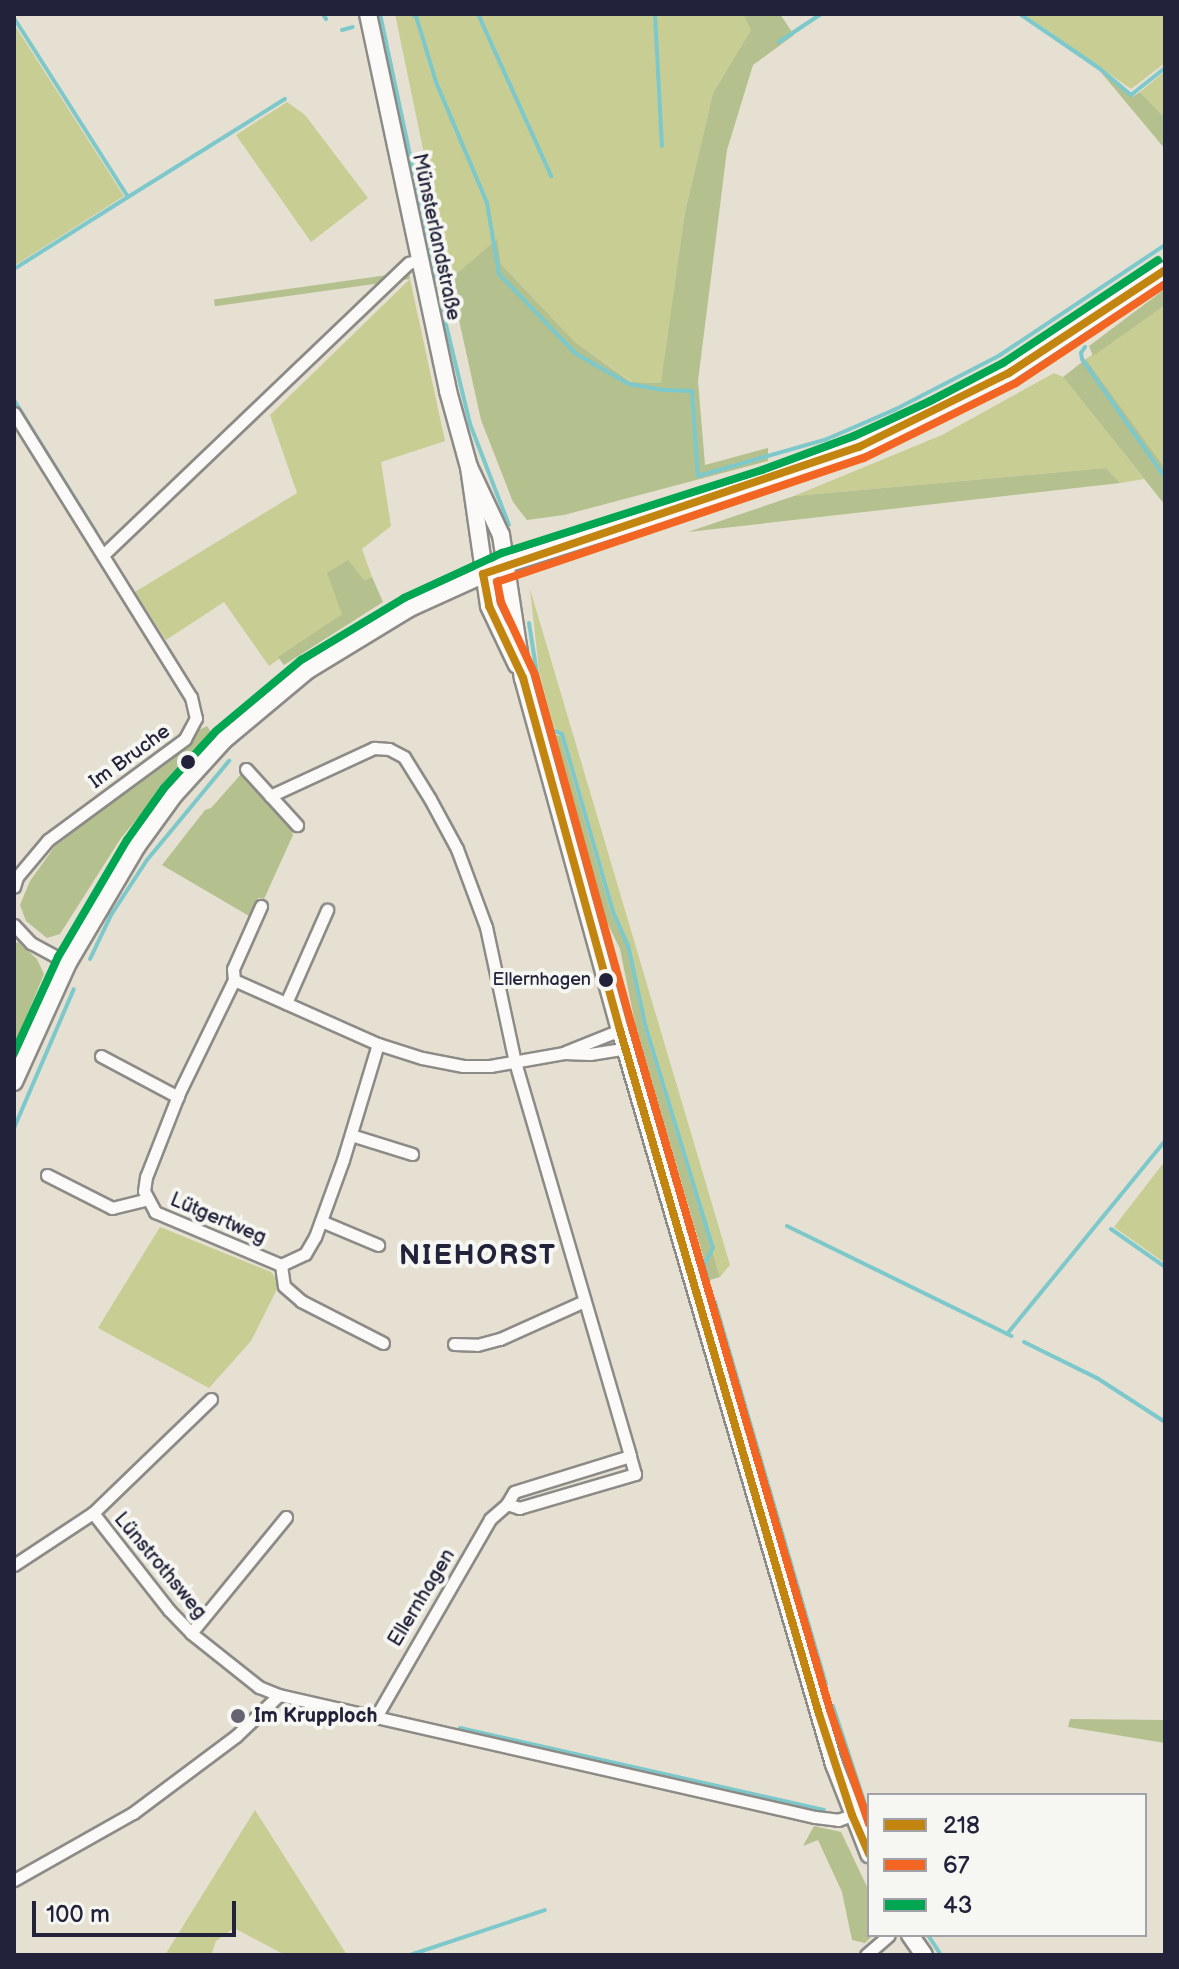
<!DOCTYPE html>
<html>
<head>
<meta charset="utf-8">
<style>
  body { margin:0 }
  #map { position:relative; width:1179px; height:1969px; overflow:hidden; background:#e5e0d1; font-family:"Balsamiq Sans",sans-serif }
  div>[style] { position:absolute }
  [style*='--x'] { left:calc(var(--x)*1px); top:calc(var(--y)*1px); width:calc(var(--w)*1px); rotate:calc(var(--a)*1deg) }
  .green>* { inset:0; background:#c8cd93 }
  .forest>* { inset:0; background:#b4c08d; transform-origin:0 0 }
  .stream>* { height:4px; margin:-2px; padding:0 2px; transform-origin:2px; border-radius:2px; background:#7dc8cb }
  .roads { filter:drop-shadow(2px 0 #8d8b87) drop-shadow(-2px 0 #8d8b87) drop-shadow(0 2px #8d8b87) drop-shadow(0 -2px #8d8b87) }
  .minor>* { height:11px; margin:-5.5px; padding:0 5.5px; transform-origin:5.5px; border-radius:5.5px; background:#fbfaf8 }
  .secondary>* { height:16px; margin:-8px; padding:0 8px; transform-origin:8px; border-radius:8px; background:#fbfaf8 }
  .bus-1>* { height:8px; margin:-4px; padding:0 4px; transform-origin:4px; border-radius:4px; background:#c2850f }
  .bus-2>* { height:8px; margin:-4px; padding:0 4px; transform-origin:4px; border-radius:4px; background:#f26522 }
  .bus-3>* { height:8px; margin:-4px; padding:0 4px; transform-origin:4px; border-radius:4px; background:#00a651 }
  .dots>* { width:22px; height:22px; translate:-50% -50%; box-sizing:border-box; border:4px solid #f6f6f2; border-radius:50% }
  span { translate:-50% -50%; white-space:nowrap; text-align:center; line-height:1.15; -webkit-text-stroke:8px #f6f6f2; paint-order:stroke }
  .bus-label { font-size:18px; color:#22223b }
  .right { translate:-100% -50%; text-align:right }
  .street-label { font-size:20px; color:#22223b }
  .poi-label { font-size:20px; color:#22223b; font-weight:700 }
  .left { translate:0 -50%; text-align:left }
  .district-label { font-size:28px; color:#22223b; font-weight:700; letter-spacing:2px }
  .frame { position:absolute; inset:0; border:16px solid #22223b; pointer-events:none }
  .legend { position:absolute; left:867px; top:1793px; width:280px; height:144px; box-sizing:border-box; background:#f6f6f2; border:2px solid #a1a1a9; margin:0; padding:10px 14px; list-style:none; font-size:24px; color:#22223b }
  .legend li { display:flex; align-items:center; gap:16px; height:40px }
  .legend b { width:40px; border:2px solid #a1a1a9 }
  .scale { position:absolute; left:32px; top:1901px; width:204px; height:36px; box-sizing:border-box; border:4px solid #22223b; border-top:0; padding-left:10px; font-size:24px; line-height:28px; white-space:nowrap; color:#22223b; -webkit-text-stroke:6px #f6f6f2; paint-order:stroke }
</style>
</head>
<body>
<div id="map">
  <div class="green">
    <i style="clip-path:polygon(395px 14px,743px 14px,751px 30px,713px 93px,685px 212px,662px 383px,632px 382px,575px 342px,501px 264px,496px 240px,450px 279px)"></i>
    <i style="clip-path:polygon(1024px 14px,1165px 14px,1165px 63px,1131px 89px)"></i>
    <i style="clip-path:polygon(14px 24px,124px 196px,14px 266px)"></i>
    <i style="clip-path:polygon(1165px 71px,1165px 118px,1140px 92px)"></i>
    <i style="clip-path:polygon(287px 102px,305px 115px,368px 198px,311px 242px,236px 135px)"></i>
    <i style="clip-path:polygon(410px 279px,445px 441px,381px 462px,391px 526px,362px 549px,372px 577px,364px 580px,342px 614px,269px 666px,224px 602px,166px 640px,135px 592px,297px 493px,270px 415px)"></i>
    <i style="clip-path:polygon(1165px 305px,1165px 468px,1086px 359px)"></i>
    <i style="clip-path:polygon(1054px 373px,1063px 377px,1144px 479px,1120px 483px,1106px 468px,794px 496px,942px 435px)"></i>
    <i style="clip-path:polygon(530px 589px,730px 1265px,720px 1277px,644px 1028px,627px 946px,611px 913px,560px 736px,553px 725px,539px 671px)"></i>
    <i style="clip-path:polygon(1165px 1161px,1165px 1263px,1114px 1227px)"></i>
    <i style="clip-path:polygon(160px 1227px,271px 1272px,280px 1283px,251px 1341px,209px 1388px,98px 1328px)"></i>
    <i style="clip-path:polygon(255px 1810px,347px 1955px,285px 1955px,234px 1928px,216px 1941px,211px 1955px,165px 1955px)"></i>
  </div>
  <div class="forest">
    <i style="clip-path:polygon(743px 14px,780px 14px,794px 35px,753px 65px,727px 150px,698px 381px,705px 465px,768px 448px,768px 461px,564px 515px,527px 520px,513px 502px,481px 420px,450px 279px,497px 239px,501px 264px,575px 342px,631px 382px,661px 383px,685px 212px,713px 93px,751px 30px)"></i>
    <i style="clip-path:polygon(1099px 70px,1132px 97px,1140px 92px,1165px 118px,1165px 149px)"></i>
    <i style="left:409px;top:272px;width:7px;height:197px;rotate:82deg"></i>
    <i style="clip-path:polygon(1165px 289px,1165px 305px,1093px 356px,1089px 346px)"></i>
    <i style="clip-path:polygon(1086px 359px,1165px 468px,1165px 505px,1063px 377px)"></i>
    <i style="clip-path:polygon(1106px 468px,1120px 483px,688px 532px,794px 496px)"></i>
    <i style="clip-path:polygon(348px 560px,364px 580px,372px 577px,383px 602px,284px 665px,278px 657px,342px 614px,327px 573px)"></i>
    <i style="clip-path:polygon(207px 726px,211px 732px,121px 838px,60px 934px,47px 938px,26px 921px,20px 905px,30px 881px,55px 846px,189px 744px,199px 730px)"></i>
    <i style="clip-path:polygon(553px 734px,560px 736px,611px 913px,627px 947px,644px 1028px,720px 1277px,710px 1280px,636px 1028px,620px 949px,604px 916px)"></i>
    <i style="clip-path:polygon(242px 773px,290px 826px,293px 835px,264px 899px,258px 898px,249px 916px,162px 865px,205px 810px,211px 808px)"></i>
    <i style="clip-path:polygon(18px 942px,37px 959px,44px 974px,14px 1047px,14px 944px)"></i>
    <i style="clip-path:polygon(1070px 1719px,1165px 1720px,1165px 1743px,1068px 1727px)"></i>
    <i style="clip-path:polygon(814px 1826px,841px 1832px,869px 1891px,869px 1935px,873px 1935px,865px 1943px,852px 1940px,842px 1892px,818px 1840px,803px 1846px)"></i>
  </div>
  <div class="stream">
    <i style="--x:323;--y:14;--w:6;--a:59"></i>
    <i style="--x:380;--y:14;--w:275;--a:78"></i>
    <i style="--x:478;--y:14;--w:178;--a:65.7"></i>
    <i style="--x:655;--y:14;--w:132;--a:87"></i>
    <i style="--x:1020;--y:14;--w:96;--a:34.4"></i>
    <i style="--x:1099;--y:68;--w:42;--a:40.2"></i>
    <i style="--x:1131;--y:95;--w:43;--a:-38.5"></i>
    <i style="--x:413;--y:15;--w:3;--a:18"></i>
    <i style="--x:416;--y:16;--w:69;--a:73.1"></i>
    <i style="--x:436;--y:82;--w:131;--a:67.1"></i>
    <i style="--x:487;--y:203;--w:72;--a:80.4"></i>
    <i style="--x:499;--y:274;--w:110;--a:46.1"></i>
    <i style="--x:575;--y:353;--w:62;--a:29.9"></i>
    <i style="--x:629;--y:384;--w:36;--a:10"></i>
    <i style="--x:664;--y:390;--w:28;--a:2"></i>
    <i style="--x:692;--y:391;--w:85;--a:86"></i>
    <i style="--x:698;--y:476;--w:134;--a:-16"></i>
    <i style="--x:827;--y:439;--w:75;--a:-23.5"></i>
    <i style="--x:896;--y:409;--w:117;--a:-27.4"></i>
    <i style="--x:1000;--y:355;--w:198;--a:-33.7"></i>
    <i style="--x:14;--y:18;--w:212;--a:57.5"></i>
    <i style="--x:128;--y:197;--w:135;--a:147.7"></i>
    <i style="--x:342;--y:30;--w:11;--a:-15"></i>
    <i style="--x:779;--y:42;--w:50;--a:-33.7"></i>
    <i style="--x:128;--y:197;--w:185;--a:-32"></i>
    <i style="--x:441;--y:304;--w:123;--a:76.4"></i>
    <i style="--x:470;--y:424;--w:108;--a:68.9"></i>
    <i style="--x:1085;--y:347;--w:7;--a:124"></i>
    <i style="--x:1081;--y:353;--w:6;--a:81"></i>
    <i style="--x:1082;--y:359;--w:144;--a:54.9"></i>
    <i style="--x:14;--y:400;--w:155;--a:58.2"></i>
    <i style="--x:529;--y:623;--w:52;--a:81.1"></i>
    <i style="--x:537;--y:674;--w:58;--a:75"></i>
    <i style="--x:552;--y:730;--w:11;--a:22"></i>
    <i style="--x:562;--y:734;--w:185;--a:74"></i>
    <i style="--x:613;--y:912;--w:36;--a:66"></i>
    <i style="--x:628;--y:945;--w:85;--a:77.8"></i>
    <i style="--x:646;--y:1028;--w:230;--a:73.1"></i>
    <i style="--x:713;--y:1248;--w:18;--a:119"></i>
    <i style="--x:704;--y:1264;--w:16;--a:75"></i>
    <i style="--x:90;--y:959;--w:49;--a:-64.5"></i>
    <i style="--x:111;--y:915;--w:66;--a:-56.8"></i>
    <i style="--x:147;--y:860;--w:129;--a:-50.4"></i>
    <i style="--x:14;--y:1128;--w:151;--a:-66.7"></i>
    <i style="--x:787;--y:1226;--w:250;--a:26.1"></i>
    <i style="--x:1111;--y:1229;--w:66;--a:35.1"></i>
    <i style="--x:715;--y:1302;--w:398;--a:73.8"></i>
    <i style="--x:1007;--y:1334;--w:249;--a:-50.7"></i>
    <i style="--x:1024;--y:1342;--w:81;--a:26.3"></i>
    <i style="--x:1097;--y:1378;--w:81;--a:32.9"></i>
    <i style="--x:833;--y:1706;--w:116;--a:71.9"></i>
    <i style="--x:460;--y:1728;--w:373;--a:12.7"></i>
    <i style="--x:928;--y:1935;--w:24;--a:57"></i>
    <i style="--x:410;--y:1955;--w:142;--a:-18.4"></i>
  </div>
  <div class="roads">
    <div class="minor">
      <i style="--x:14;--y:413;--w:335;--a:58.1"></i>
      <i style="--x:191;--y:697;--w:22;--a:77"></i>
      <i style="--x:196;--y:718;--w:24;--a:118"></i>
      <i style="--x:185;--y:739;--w:170;--a:143.6"></i>
      <i style="--x:48;--y:840;--w:48;--a:130"></i>
      <i style="--x:17;--y:877;--w:10;--a:107"></i>
      <i style="--x:103;--y:555;--w:423;--a:-43.7"></i>
      <i style="--x:409;--y:263;--w:13;--a:-18"></i>
      <i style="--x:246;--y:769;--w:76;--a:47.7"></i>
      <i style="--x:270;--y:796;--w:115;--a:-24.8"></i>
      <i style="--x:374;--y:748;--w:15;--a:4"></i>
      <i style="--x:389;--y:749;--w:17;--a:28"></i>
      <i style="--x:404;--y:757;--w:49;--a:58.2"></i>
      <i style="--x:430;--y:799;--w:57;--a:61.6"></i>
      <i style="--x:457;--y:849;--w:83;--a:69.6"></i>
      <i style="--x:486;--y:927;--w:138;--a:77.9"></i>
      <i style="--x:515;--y:1062;--w:410;--a:73.7"></i>
      <i style="--x:630;--y:1456;--w:121;--a:162.8"></i>
      <i style="--x:514;--y:1492;--w:14;--a:120"></i>
      <i style="--x:507;--y:1504;--w:13;--a:18"></i>
      <i style="--x:519;--y:1508;--w:121;--a:-16.3"></i>
      <i style="--x:635;--y:1474;--w:19;--a:-106"></i>
      <i style="--x:261;--y:906;--w:69;--a:114"></i>
      <i style="--x:233;--y:969;--w:11;--a:85"></i>
      <i style="--x:234;--y:980;--w:126;--a:116"></i>
      <i style="--x:179;--y:1093;--w:90;--a:111.4"></i>
      <i style="--x:146;--y:1177;--w:14;--a:98"></i>
      <i style="--x:144;--y:1191;--w:24;--a:62"></i>
      <i style="--x:155;--y:1212;--w:137;--a:22.8"></i>
      <i style="--x:281;--y:1265;--w:26;--a:-25"></i>
      <i style="--x:305;--y:1254;--w:20;--a:-60"></i>
      <i style="--x:315;--y:1237;--w:82;--a:-70"></i>
      <i style="--x:343;--y:1160;--w:121;--a:-73.2"></i>
      <i style="--x:14;--y:925;--w:25;--a:47"></i>
      <i style="--x:31;--y:943;--w:42;--a:28.4"></i>
      <i style="--x:234;--y:980;--w:158;--a:24"></i>
      <i style="--x:378;--y:1044;--w:46;--a:17.7"></i>
      <i style="--x:422;--y:1058;--w:42;--a:11"></i>
      <i style="--x:463;--y:1066;--w:27;--a:0"></i>
      <i style="--x:490;--y:1066;--w:75;--a:-10"></i>
      <i style="--x:564;--y:1053;--w:26;--a:2"></i>
      <i style="--x:590;--y:1054;--w:36;--a:-9"></i>
      <i style="--x:286;--y:1003;--w:102;--a:-66.2"></i>
      <i style="--x:565;--y:1052;--w:59;--a:-21.8"></i>
      <i style="--x:101;--y:1056;--w:87;--a:28"></i>
      <i style="--x:351;--y:1135;--w:64;--a:17.3"></i>
      <i style="--x:47;--y:1175;--w:73;--a:26.9"></i>
      <i style="--x:112;--y:1208;--w:36;--a:-14"></i>
      <i style="--x:321;--y:1221;--w:62;--a:22.8"></i>
      <i style="--x:281;--y:1265;--w:21;--a:82"></i>
      <i style="--x:284;--y:1286;--w:23;--a:41"></i>
      <i style="--x:301;--y:1301;--w:92;--a:27.1"></i>
      <i style="--x:454;--y:1344;--w:23;--a:2"></i>
      <i style="--x:477;--y:1345;--w:24;--a:-15"></i>
      <i style="--x:500;--y:1339;--w:92;--a:-24.3"></i>
      <i style="--x:93;--y:1513;--w:123;--a:51.9"></i>
      <i style="--x:169;--y:1610;--w:32;--a:46"></i>
      <i style="--x:191;--y:1633;--w:87;--a:38.5"></i>
      <i style="--x:259;--y:1687;--w:22;--a:22"></i>
      <i style="--x:279;--y:1695;--w:550;--a:12.82"></i>
      <i style="--x:815;--y:1817;--w:23;--a:7"></i>
      <i style="--x:838;--y:1820;--w:15;--a:-20"></i>
      <i style="--x:14;--y:1565;--w:95;--a:-33.4"></i>
      <i style="--x:93;--y:1513;--w:164;--a:-44"></i>
      <i style="--x:191;--y:1633;--w:150;--a:-50.7"></i>
      <i style="--x:377;--y:1715;--w:226;--a:-60"></i>
      <i style="--x:490;--y:1519;--w:23;--a:-41"></i>
      <i style="--x:14;--y:1880;--w:137;--a:-29.4"></i>
      <i style="--x:133;--y:1813;--w:129;--a:-36.8"></i>
      <i style="--x:236;--y:1736;--w:59;--a:-43.6"></i>
      <i style="--x:866;--y:1955;--w:30;--a:-41"></i>
    </div>
    <div class="secondary">
      <i style="--x:368;--y:14;--w:385;--a:78"></i>
      <i style="--x:448;--y:391;--w:79;--a:74.6"></i>
      <i style="--x:469;--y:467;--w:140;--a:81.8"></i>
      <i style="--x:489;--y:606;--w:65;--a:64.6"></i>
      <i style="--x:469;--y:467;--w:75;--a:64.8"></i>
      <i style="--x:501;--y:535;--w:145;--a:81.3"></i>
      <i style="--x:523;--y:678;--w:365;--a:74.6"></i>
      <i style="--x:620;--y:1030;--w:765;--a:73.75"></i>
      <i style="--x:834;--y:1764;--w:97;--a:68.7"></i>
      <i style="--x:14;--y:1082;--w:131;--a:-65.6"></i>
      <i style="--x:68;--y:963;--w:136;--a:-59.5"></i>
      <i style="--x:137;--y:846;--w:63;--a:-54"></i>
      <i style="--x:174;--y:795;--w:74;--a:-47.7"></i>
      <i style="--x:224;--y:740;--w:109;--a:-39.8"></i>
      <i style="--x:308;--y:670;--w:119;--a:-31.3"></i>
      <i style="--x:410;--y:608;--w:107;--a:-24.4"></i>
      <i style="--x:507;--y:564;--w:272;--a:-17.8"></i>
      <i style="--x:766;--y:481;--w:99;--a:-20.1"></i>
      <i style="--x:859;--y:447;--w:84;--a:-24.7"></i>
      <i style="--x:935;--y:412;--w:84;--a:-27.8"></i>
      <i style="--x:1009;--y:373;--w:187;--a:-33.4"></i>
      <i style="--x:910;--y:1935;--w:24;--a:55"></i>
    </div>
  </div>
  <div class="bus-1">
    <i style="--x:483;--y:574;--w:33;--a:79"></i>
    <i style="--x:489;--y:606;--w:80;--a:64.7"></i>
    <i style="--x:523;--y:678;--w:365;--a:74.6"></i>
    <i style="--x:620;--y:1030;--w:712;--a:73.78"></i>
    <i style="--x:819;--y:1714;--w:106;--a:71.9"></i>
    <i style="--x:852;--y:1815;--w:43;--a:66.4"></i>
    <i style="--x:483;--y:574;--w:397;--a:-18.7"></i>
    <i style="--x:859;--y:447;--w:167;--a:-26.3"></i>
    <i style="--x:1009;--y:373;--w:187;--a:-33.4"></i>
  </div>
  <div class="bus-2">
    <i style="--x:869;--y:1824;--w:120;--a:-108.9"></i>
    <i style="--x:830;--y:1710;--w:711;--a:-106.17"></i>
    <i style="--x:632;--y:1027;--w:365;--a:-105.4"></i>
    <i style="--x:535;--y:675;--w:81;--a:-115"></i>
    <i style="--x:501;--y:602;--w:20;--a:-101"></i>
    <i style="--x:497;--y:582;--w:387;--a:-18.7"></i>
    <i style="--x:864;--y:458;--w:169;--a:-26.3"></i>
    <i style="--x:1016;--y:383;--w:179;--a:-33.6"></i>
  </div>
  <div class="bus-3">
    <i style="--x:14;--y:1053;--w:106;--a:-65.4"></i>
    <i style="--x:58;--y:957;--w:136;--a:-59.5"></i>
    <i style="--x:127;--y:840;--w:64;--a:-54.6"></i>
    <i style="--x:164;--y:788;--w:77;--a:-47.6"></i>
    <i style="--x:216;--y:731;--w:111;--a:-39.9"></i>
    <i style="--x:301;--y:660;--w:120;--a:-31"></i>
    <i style="--x:404;--y:598;--w:108;--a:-24.7"></i>
    <i style="--x:502;--y:553;--w:273;--a:-17.7"></i>
    <i style="--x:762;--y:470;--w:98;--a:-20.3"></i>
    <i style="--x:854;--y:436;--w:84;--a:-24.7"></i>
    <i style="--x:930;--y:401;--w:82;--a:-27.5"></i>
    <i style="--x:1003;--y:363;--w:186;--a:-33.6"></i>
  </div>
  <div class="dots">
    <i style="left:188px;top:762px;background:#22223b"></i>
    <i style="left:606px;top:980px;background:#22223b"></i>
    <i style="left:238px;top:1716px;background:#666470"></i>
  </div>
  <div class="bus-label">
    <span class="right" style="left:591px;top:980px">Ellernhagen</span>
  </div>
  <div class="street-label">
    <span style="left:436px;top:237px;rotate:78deg">Münsterlandstraße</span>
    <span style="left:130px;top:757px;rotate:-36deg">Im Bruche</span>
    <span style="left:218px;top:1219px;rotate:23deg">Lütgertweg</span>
    <span style="left:160px;top:1566px;rotate:50deg">Lünstrothsweg</span>
    <span style="left:422px;top:1598px;rotate:-59deg">Ellernhagen</span>
  </div>
  <div class="poi-label">
    <span class="left" style="left:254px;top:1716px">Im Krupploch</span>
  </div>
  <div class="district-label">
    <span style="left:478px;top:1256px">NIEHORST</span>
  </div>
  <div class="frame"></div>
  <ul class="legend">
  <li><b style="height:10px;background:#c2850f"></b>218</li>
  <li><b style="height:10px;background:#f26522"></b>67</li>
  <li><b style="height:10px;background:#00a651"></b>43</li>
  </ul>
  <div class="scale">100 m</div>
</div>
</body>
</html>
